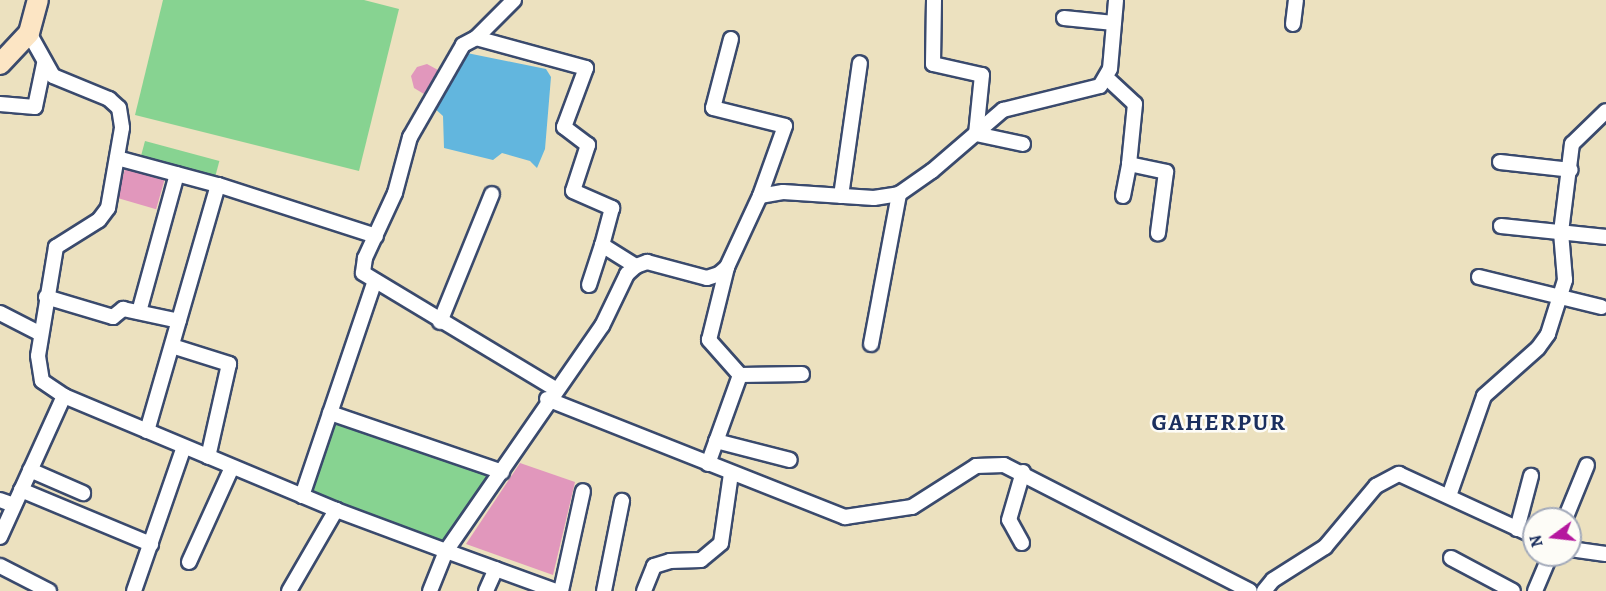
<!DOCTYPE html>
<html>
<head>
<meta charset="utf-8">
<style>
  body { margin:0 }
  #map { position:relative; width:1606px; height:591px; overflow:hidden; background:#ece1bf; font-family:Alegreya,serif }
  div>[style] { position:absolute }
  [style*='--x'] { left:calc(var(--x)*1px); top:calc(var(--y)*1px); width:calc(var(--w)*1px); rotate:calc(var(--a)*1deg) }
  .green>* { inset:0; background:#87d391; transform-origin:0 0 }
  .water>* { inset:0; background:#62b6de }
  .building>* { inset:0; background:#e197bc; transform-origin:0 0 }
  .roads { filter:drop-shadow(2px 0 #3a4a6d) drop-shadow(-2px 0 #3a4a6d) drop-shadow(0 2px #3a4a6d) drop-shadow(0 -2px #3a4a6d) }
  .street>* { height:14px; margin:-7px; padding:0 7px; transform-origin:7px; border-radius:7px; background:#fff }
  .secondary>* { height:20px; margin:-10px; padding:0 10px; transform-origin:10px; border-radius:10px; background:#fce5c4 }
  span { translate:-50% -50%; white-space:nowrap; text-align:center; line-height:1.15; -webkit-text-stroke:5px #fdfcf7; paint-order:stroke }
  .district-label { font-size:24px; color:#1b2f5e; font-weight:700; letter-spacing:1.5px }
  .north { position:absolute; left:1522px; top:507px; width:60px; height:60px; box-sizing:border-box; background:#fdfcf7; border:2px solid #a3aaba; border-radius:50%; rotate:255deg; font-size:16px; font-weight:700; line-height:24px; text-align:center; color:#1b2f5e }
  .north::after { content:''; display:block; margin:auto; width:21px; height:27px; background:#b5179e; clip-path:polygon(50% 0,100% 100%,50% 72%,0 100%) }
</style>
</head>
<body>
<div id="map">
  <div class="green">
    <i style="clip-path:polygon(163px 0,364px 0,399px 9px,359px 171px,135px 115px)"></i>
    <i style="left:145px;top:141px;width:77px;height:23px;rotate:15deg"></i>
    <i style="clip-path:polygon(330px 413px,502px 472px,446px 551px,302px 496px)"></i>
  </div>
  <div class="water">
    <i style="clip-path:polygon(462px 52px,546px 69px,551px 77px,545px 149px,537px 168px,530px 161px,502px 153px,493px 160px,444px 148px,443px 116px,432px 106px)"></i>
  </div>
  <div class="building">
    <i style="clip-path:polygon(427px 64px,438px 70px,424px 94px,414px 88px,411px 76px,417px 67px)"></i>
    <i style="left:125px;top:169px;width:41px;height:30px;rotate:16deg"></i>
    <i style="clip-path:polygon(520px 463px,575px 482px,553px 575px,466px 544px)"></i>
  </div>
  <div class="roads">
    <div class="street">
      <i style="--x:514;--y:0;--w:54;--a:135"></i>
      <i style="--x:476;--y:38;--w:15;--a:152"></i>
      <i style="--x:463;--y:45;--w:106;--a:119.9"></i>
      <i style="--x:410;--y:137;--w:58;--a:105"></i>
      <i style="--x:395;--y:193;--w:72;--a:114.8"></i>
      <i style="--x:365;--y:258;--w:15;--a:98"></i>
      <i style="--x:363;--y:273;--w:224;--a:31.1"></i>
      <i style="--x:934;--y:0;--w:64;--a:90.9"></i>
      <i style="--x:933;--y:64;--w:50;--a:12.7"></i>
      <i style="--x:982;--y:75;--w:59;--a:95.8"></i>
      <i style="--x:976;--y:134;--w:48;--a:12"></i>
      <i style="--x:1064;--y:18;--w:50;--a:5.7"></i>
      <i style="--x:1293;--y:24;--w:24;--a:-83"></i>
      <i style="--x:29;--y:33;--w:49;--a:60.8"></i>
      <i style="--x:53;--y:76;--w:61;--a:22.3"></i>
      <i style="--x:109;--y:99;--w:13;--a:42"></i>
      <i style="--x:119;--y:108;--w:20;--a:81"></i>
      <i style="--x:122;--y:128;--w:81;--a:99.9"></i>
      <i style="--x:108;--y:208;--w:15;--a:127"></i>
      <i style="--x:99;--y:220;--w:51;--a:147.9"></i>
      <i style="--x:56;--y:247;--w:110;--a:99.4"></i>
      <i style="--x:38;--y:356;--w:25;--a:81"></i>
      <i style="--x:42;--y:381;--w:27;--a:34"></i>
      <i style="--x:64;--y:396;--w:295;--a:22.7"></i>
      <i style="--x:336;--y:510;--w:117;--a:20.4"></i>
      <i style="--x:446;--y:551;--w:274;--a:-55.3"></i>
      <i style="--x:602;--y:326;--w:58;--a:-64.3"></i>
      <i style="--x:627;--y:274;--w:12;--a:-42"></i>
      <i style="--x:636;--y:266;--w:12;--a:-20"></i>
      <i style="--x:647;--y:262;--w:62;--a:14.9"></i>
      <i style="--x:707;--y:278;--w:13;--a:-18"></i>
      <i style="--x:719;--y:274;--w:11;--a:-41"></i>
      <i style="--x:727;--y:267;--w:78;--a:-65.1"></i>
      <i style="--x:760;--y:196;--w:23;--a:-10"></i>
      <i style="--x:783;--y:192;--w:91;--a:3.8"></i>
      <i style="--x:874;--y:198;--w:25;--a:-9"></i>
      <i style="--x:899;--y:194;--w:40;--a:-34.9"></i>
      <i style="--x:932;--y:171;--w:94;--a:-40.7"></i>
      <i style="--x:1003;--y:110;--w:100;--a:-13.9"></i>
      <i style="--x:1100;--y:86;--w:20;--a:-60"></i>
      <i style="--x:1110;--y:69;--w:69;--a:-85"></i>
      <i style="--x:476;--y:38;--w:114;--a:15.3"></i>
      <i style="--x:586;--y:68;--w:63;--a:110.4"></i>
      <i style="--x:564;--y:127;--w:30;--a:37"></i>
      <i style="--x:588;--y:145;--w:48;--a:108.1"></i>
      <i style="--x:573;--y:191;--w:43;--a:23.6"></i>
      <i style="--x:612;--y:208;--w:38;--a:105"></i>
      <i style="--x:602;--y:245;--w:40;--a:32"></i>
      <i style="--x:731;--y:39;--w:71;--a:104.6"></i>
      <i style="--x:713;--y:108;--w:74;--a:14"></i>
      <i style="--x:785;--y:126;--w:74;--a:109.7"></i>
      <i style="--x:1107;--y:78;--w:38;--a:43"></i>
      <i style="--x:1135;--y:104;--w:60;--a:95.7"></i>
      <i style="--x:1129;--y:164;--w:38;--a:12"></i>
      <i style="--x:1166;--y:172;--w:62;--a:97.5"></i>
      <i style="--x:0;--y:104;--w:35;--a:5"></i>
      <i style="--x:35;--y:107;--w:44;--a:-78.2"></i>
      <i style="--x:117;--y:158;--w:105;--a:15"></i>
      <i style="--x:218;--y:185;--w:166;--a:17.9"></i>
      <i style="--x:1500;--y:162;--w:71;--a:6.4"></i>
      <i style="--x:841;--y:196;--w:134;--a:-81.9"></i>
      <i style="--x:1123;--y:196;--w:33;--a:-79"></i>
      <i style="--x:1501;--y:226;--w:106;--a:6"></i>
      <i style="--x:1479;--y:277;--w:126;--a:13.8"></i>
      <i style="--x:589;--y:285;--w:42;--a:-72"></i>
      <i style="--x:46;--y:297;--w:70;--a:16.6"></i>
      <i style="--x:113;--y:317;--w:13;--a:-39"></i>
      <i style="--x:123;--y:309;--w:57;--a:12.1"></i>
      <i style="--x:139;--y:312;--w:143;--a:-74.6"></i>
      <i style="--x:0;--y:313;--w:46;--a:27.1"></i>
      <i style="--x:440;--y:322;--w:138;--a:-67.9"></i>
      <i style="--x:871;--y:344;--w:153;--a:-79.4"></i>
      <i style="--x:172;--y:346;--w:60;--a:17.5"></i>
      <i style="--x:229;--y:364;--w:95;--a:102.7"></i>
      <i style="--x:740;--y:375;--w:62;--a:-0.9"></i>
      <i style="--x:547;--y:399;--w:321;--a:21.6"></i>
      <i style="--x:845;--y:517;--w:68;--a:-8.5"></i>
      <i style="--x:912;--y:507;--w:76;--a:-32.6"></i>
      <i style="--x:976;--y:466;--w:28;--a:-2"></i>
      <i style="--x:1004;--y:465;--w:276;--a:27.1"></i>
      <i style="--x:330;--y:413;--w:182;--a:18.9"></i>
      <i style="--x:147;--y:431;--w:256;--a:-73.9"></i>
      <i style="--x:716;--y:441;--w:76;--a:14.4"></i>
      <i style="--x:708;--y:464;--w:95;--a:-70.2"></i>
      <i style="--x:740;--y:375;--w:47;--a:-131.5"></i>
      <i style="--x:709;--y:340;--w:75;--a:-76.1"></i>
      <i style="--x:30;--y:470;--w:58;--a:23.5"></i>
      <i style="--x:21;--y:490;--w:141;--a:22.6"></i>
      <i style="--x:302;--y:496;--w:225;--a:-71.3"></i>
      <i style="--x:1449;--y:496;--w:106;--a:-70.7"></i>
      <i style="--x:1484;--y:396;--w:72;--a:-41.6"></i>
      <i style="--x:1538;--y:348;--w:17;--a:-54"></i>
      <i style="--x:1548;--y:334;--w:57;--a:-72.5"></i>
      <i style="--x:1565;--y:280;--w:48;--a:-94.8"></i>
      <i style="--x:1561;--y:232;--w:89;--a:-82.9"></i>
      <i style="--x:1572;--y:144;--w:47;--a:-44.1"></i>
      <i style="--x:0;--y:500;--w:15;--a:20"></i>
      <i style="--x:1565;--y:519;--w:58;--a:-67.8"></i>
      <i style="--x:1517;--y:529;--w:55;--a:-75.2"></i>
      <i style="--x:0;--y:537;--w:155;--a:-65.6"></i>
      <i style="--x:1022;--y:543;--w:26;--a:-119"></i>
      <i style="--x:1009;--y:520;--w:50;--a:-73.7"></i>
      <i style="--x:1570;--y:549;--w:36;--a:8"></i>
      <i style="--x:1451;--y:558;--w:70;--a:28"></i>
      <i style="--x:189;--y:562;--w:104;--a:-65.6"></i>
      <i style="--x:0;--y:566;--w:55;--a:27"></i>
      <i style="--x:134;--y:591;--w:152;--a:-70.9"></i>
      <i style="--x:289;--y:591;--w:94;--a:-59.9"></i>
      <i style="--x:430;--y:591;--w:43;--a:-68.2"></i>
      <i style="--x:446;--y:551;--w:117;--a:20"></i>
      <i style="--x:486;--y:591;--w:24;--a:-66"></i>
      <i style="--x:561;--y:591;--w:102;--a:-77.6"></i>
      <i style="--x:604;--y:591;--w:92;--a:-78.7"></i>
      <i style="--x:644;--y:591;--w:27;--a:-68"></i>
      <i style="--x:654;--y:566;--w:17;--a:-17"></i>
      <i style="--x:670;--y:561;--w:31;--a:-2"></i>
      <i style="--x:701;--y:560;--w:26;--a:-40"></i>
      <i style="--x:721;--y:543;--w:70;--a:-81.8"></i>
      <i style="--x:1264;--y:591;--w:14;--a:-51"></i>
      <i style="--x:1273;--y:580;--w:62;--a:-32.4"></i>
      <i style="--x:1325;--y:547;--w:80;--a:-50.1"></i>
      <i style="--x:1376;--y:486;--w:26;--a:-28"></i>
      <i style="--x:1399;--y:474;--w:149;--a:24.7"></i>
      <i style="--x:1535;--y:591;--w:39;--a:-67"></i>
    </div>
    <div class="secondary">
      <i style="--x:0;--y:64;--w:42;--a:-46.9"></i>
      <i style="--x:29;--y:33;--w:34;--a:-75"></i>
    </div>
  </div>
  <div class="district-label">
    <span style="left:1219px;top:423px">GAHERPUR</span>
  </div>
  <div class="north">N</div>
</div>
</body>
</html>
